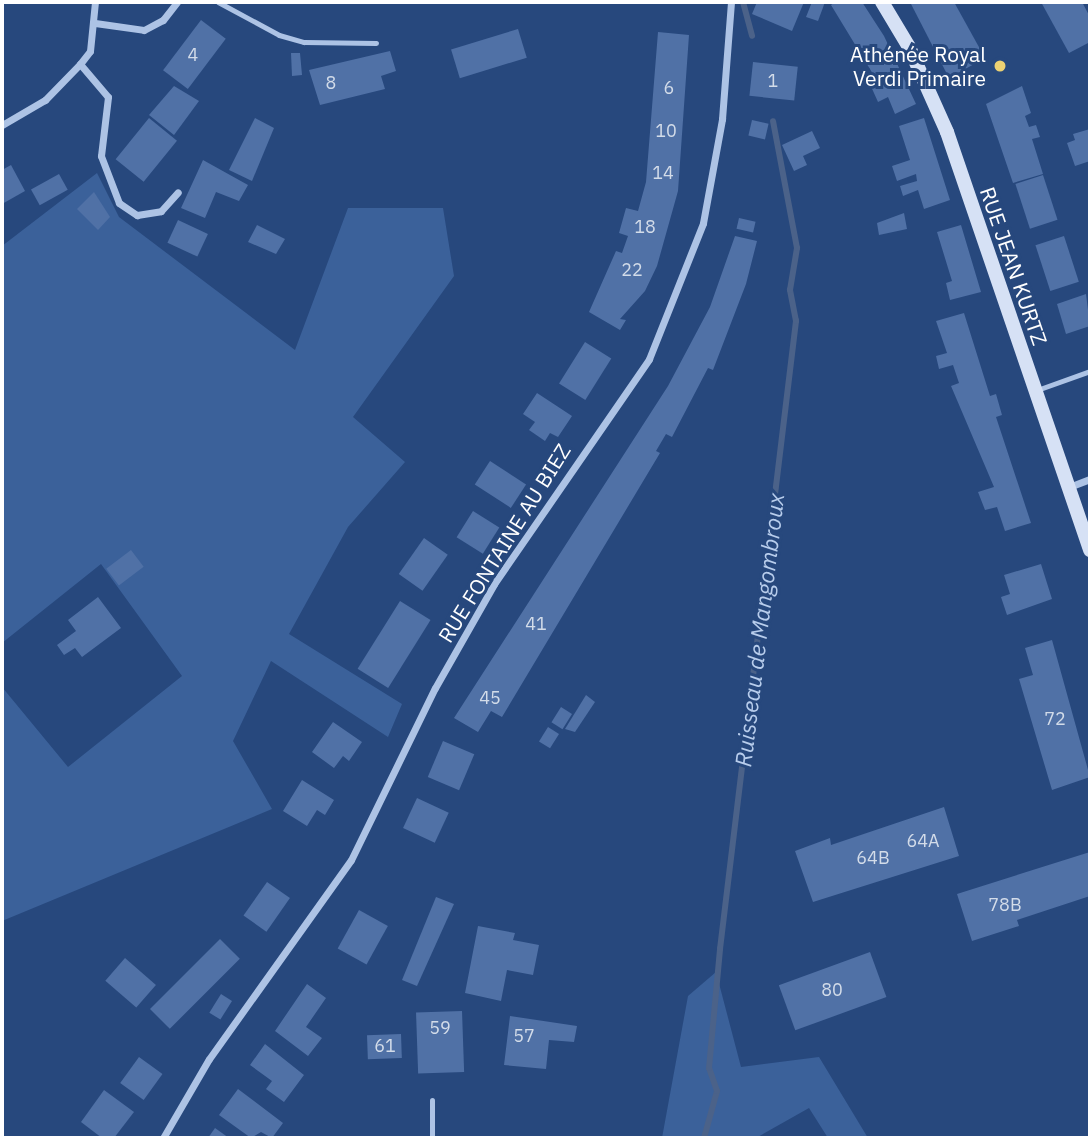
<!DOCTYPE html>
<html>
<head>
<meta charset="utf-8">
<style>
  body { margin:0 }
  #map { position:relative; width:1092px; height:1140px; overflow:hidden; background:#27487d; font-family:"IBM Plex Sans",sans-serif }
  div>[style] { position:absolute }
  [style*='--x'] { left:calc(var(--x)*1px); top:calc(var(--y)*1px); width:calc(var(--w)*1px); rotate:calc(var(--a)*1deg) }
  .green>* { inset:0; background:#3b619a }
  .stream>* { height:6px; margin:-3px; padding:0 3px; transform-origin:3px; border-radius:3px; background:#4b6289 }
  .building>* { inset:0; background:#5071a6; transform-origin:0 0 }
  .service>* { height:5px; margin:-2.5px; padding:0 2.5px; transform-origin:2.5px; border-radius:2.5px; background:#adc3e5 }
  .minor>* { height:7px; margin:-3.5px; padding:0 3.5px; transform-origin:3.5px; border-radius:3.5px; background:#adc3e5 }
  .secondary>* { height:14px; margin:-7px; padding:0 7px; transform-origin:7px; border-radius:7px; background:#d6e1f5 }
  .dots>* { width:19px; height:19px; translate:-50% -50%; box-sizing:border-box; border:4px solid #27487d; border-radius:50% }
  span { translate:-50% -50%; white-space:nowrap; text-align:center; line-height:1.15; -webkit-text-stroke:6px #27487d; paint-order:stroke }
  .number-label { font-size:18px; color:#d3dce9 }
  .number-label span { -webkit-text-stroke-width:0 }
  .poi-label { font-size:21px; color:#fff }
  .right { translate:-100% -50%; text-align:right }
  .street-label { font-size:21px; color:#fff }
  .water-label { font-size:23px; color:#b8cdec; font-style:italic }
  .frame { position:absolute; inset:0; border:4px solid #fff; pointer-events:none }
</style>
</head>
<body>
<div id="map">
  <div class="green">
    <i style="clip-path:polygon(97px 173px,119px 217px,295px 350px,348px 208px,443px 208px,454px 276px,353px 417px,405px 462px,348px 527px,289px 634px,402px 704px,388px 737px,271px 661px,233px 741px,272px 809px,2px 921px,2px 687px,68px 767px,182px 676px,101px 564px,2px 643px,2px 246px)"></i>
    <i style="clip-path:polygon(716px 972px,741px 1067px,819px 1057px,868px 1138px,828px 1138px,809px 1108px,756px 1138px,662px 1138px,688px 996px)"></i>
  </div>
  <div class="stream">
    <i style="--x:743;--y:2;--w:35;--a:75"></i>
    <i style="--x:704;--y:1138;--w:49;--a:-74.5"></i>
    <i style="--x:717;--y:1091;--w:24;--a:-109"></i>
    <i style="--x:709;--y:1068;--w:120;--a:-84.7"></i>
    <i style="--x:720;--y:949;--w:633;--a:-83.1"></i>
    <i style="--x:796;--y:321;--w:32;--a:-101"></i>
    <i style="--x:790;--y:290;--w:43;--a:-80.5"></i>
    <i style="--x:797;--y:248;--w:129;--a:-100.7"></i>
  </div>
  <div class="building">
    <i style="clip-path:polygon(757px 2px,804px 2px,792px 31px,752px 14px)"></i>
    <i style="clip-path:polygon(812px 2px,825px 2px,818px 21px,806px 17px)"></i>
    <i style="clip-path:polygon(835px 2px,862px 2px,884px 36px,916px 104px,895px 114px,888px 97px,878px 102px,869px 82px,876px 79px,831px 5px)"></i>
    <i style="clip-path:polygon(910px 2px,954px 2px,985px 58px,949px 78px)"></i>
    <i style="clip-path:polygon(1041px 2px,1082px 2px,1090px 17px,1090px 42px,1069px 53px)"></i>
    <i style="left:201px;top:20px;width:31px;height:63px;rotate:37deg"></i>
    <i style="left:518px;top:29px;width:30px;height:70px;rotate:73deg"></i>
    <i style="clip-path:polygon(658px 32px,689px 35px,678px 191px,657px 266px,645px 291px,620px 319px,626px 320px,620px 330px,589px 312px,616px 251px,622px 253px,628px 236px,619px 233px,626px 208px,638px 211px,646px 182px)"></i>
    <i style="clip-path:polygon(390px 51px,396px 71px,381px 76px,385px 89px,320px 105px,309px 70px)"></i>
    <i style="clip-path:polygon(291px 53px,300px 53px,302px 75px,292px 76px)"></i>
    <i style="left:753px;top:62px;width:45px;height:34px;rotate:6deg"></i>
    <i style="clip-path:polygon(174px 86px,199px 101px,174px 135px,149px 115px)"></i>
    <i style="clip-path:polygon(1022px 86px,1031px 113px,1025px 116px,1029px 127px,1036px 125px,1040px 137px,1032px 139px,1043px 174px,1013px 183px,986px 104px)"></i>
    <i style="left:149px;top:118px;width:36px;height:53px;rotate:39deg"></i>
    <i style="clip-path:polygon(255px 118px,274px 128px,252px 181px,229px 170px)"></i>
    <i style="clip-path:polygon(924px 118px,950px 200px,924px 209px,918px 190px,903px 196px,900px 186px,917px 181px,916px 174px,897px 181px,892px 166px,910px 160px,899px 126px)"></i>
    <i style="left:752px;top:120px;width:17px;height:16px;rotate:13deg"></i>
    <i style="clip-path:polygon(1090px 129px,1090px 161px,1075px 166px,1067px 143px,1075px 140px,1073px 134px)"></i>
    <i style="clip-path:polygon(812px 131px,820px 148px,803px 156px,807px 165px,794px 171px,782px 145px)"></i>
    <i style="clip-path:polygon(203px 160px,248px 185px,239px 201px,216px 192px,205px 218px,181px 208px)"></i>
    <i style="clip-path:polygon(11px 165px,25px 191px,2px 204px,2px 170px)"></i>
    <i style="left:59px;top:174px;width:18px;height:32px;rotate:61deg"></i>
    <i style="left:1043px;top:175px;width:47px;height:29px;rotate:72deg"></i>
    <i style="clip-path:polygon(94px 192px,110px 217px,98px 230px,77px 209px)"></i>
    <i style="clip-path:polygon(904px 213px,907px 229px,879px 235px,877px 223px)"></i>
    <i style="left:739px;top:218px;width:17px;height:11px;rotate:13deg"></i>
    <i style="left:178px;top:220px;width:33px;height:25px;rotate:25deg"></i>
    <i style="clip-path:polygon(257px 225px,285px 239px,276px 254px,248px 242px)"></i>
    <i style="clip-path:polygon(961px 225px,981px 292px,950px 300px,946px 283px,952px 281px,937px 232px)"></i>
    <i style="clip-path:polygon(735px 236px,757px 241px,746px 284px,713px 370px,708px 368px,672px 437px,666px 434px,656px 451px,660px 453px,502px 717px,491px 711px,478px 732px,454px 718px,668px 386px,710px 307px)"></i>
    <i style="left:1064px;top:236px;width:48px;height:30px;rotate:72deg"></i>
    <i style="clip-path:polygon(1086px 294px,1090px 326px,1066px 334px,1057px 304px)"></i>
    <i style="clip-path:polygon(964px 313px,990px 396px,996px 394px,1002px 415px,996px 417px,1031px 523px,1005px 531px,997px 507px,985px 510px,978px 492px,994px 487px,951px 386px,959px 383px,953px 365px,939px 369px,936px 356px,947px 353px,936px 321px)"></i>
    <i style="left:585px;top:342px;width:31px;height:49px;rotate:32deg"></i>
    <i style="clip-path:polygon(537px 393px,572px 416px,558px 437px,550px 433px,545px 441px,529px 430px,535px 422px,523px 414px)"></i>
    <i style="left:490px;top:461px;width:43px;height:28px;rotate:33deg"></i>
    <i style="left:473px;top:511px;width:31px;height:31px;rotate:32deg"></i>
    <i style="left:424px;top:538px;width:29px;height:44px;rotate:35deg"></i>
    <i style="left:131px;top:550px;width:21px;height:31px;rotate:53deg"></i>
    <i style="clip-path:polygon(1041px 564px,1052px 599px,1007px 615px,1001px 597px,1010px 594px,1004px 575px)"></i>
    <i style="clip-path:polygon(98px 597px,121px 628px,82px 657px,75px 648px,64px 655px,57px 645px,76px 631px,68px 620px)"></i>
    <i style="left:400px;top:601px;width:36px;height:80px;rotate:32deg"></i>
    <i style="clip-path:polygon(1052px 640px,1090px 777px,1052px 790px,1019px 679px,1033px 675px,1025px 648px)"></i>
    <i style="clip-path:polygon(586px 695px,595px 702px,575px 732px,565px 729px)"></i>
    <i style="left:561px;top:707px;width:13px;height:18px;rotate:32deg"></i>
    <i style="clip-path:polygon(333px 722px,362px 742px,349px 761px,343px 756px,334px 768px,312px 752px)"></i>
    <i style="left:548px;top:727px;width:13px;height:17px;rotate:32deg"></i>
    <i style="left:443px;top:741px;width:34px;height:39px;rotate:23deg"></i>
    <i style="clip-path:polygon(302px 780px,334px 800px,325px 815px,317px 810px,307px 826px,283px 811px)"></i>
    <i style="left:417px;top:798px;width:35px;height:33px;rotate:25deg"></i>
    <i style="clip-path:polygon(944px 807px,959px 856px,813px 902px,795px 851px,830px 838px,831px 845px)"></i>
    <i style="clip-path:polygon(1090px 852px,1090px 896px,1017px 920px,1019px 926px,972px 941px,957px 894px)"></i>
    <i style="left:267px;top:882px;width:28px;height:41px;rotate:35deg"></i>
    <i style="clip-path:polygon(436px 897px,454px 904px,417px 986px,402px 980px)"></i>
    <i style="left:359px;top:910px;width:33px;height:44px;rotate:29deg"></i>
    <i style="clip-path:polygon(478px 926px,515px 933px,513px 940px,539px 945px,533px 975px,507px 970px,501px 1001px,465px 993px)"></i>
    <i style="left:220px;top:939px;width:28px;height:99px;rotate:45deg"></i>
    <i style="left:870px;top:952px;width:48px;height:97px;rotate:70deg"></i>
    <i style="left:125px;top:958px;width:41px;height:30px;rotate:41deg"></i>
    <i style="clip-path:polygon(307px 984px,326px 998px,306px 1027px,322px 1038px,308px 1056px,275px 1031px)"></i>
    <i style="left:221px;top:994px;width:13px;height:22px;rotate:32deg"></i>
    <i style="left:462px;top:1011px;width:61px;height:46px;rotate:88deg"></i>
    <i style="clip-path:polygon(510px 1016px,577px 1026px,574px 1042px,549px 1040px,546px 1069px,504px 1065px)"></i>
    <i style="left:401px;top:1034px;width:24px;height:34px;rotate:88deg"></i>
    <i style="clip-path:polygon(265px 1044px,304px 1075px,284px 1102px,266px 1089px,272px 1081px,250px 1065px)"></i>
    <i style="left:139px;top:1057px;width:29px;height:32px;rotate:36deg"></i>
    <i style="clip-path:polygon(238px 1089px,283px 1123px,272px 1138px,261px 1132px,251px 1138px,219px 1115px)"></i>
    <i style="clip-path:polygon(104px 1090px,134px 1112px,114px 1138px,102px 1138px,81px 1122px)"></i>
    <i style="clip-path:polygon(215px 1128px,229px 1138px,208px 1138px)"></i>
  </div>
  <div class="service">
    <i style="--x:218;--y:2;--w:69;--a:28.4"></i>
    <i style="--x:279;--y:35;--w:26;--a:16"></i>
    <i style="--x:304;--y:42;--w:72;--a:0.8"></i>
    <i style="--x:1037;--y:390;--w:56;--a:-19.7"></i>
    <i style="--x:432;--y:1100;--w:38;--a:90"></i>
  </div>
  <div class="minor">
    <i style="--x:95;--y:23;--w:49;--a:8.1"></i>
    <i style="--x:144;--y:30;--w:21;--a:-28"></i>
    <i style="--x:163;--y:20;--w:23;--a:-52"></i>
    <i style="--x:80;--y:64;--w:43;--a:49.7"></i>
    <i style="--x:108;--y:97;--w:59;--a:96.8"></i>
    <i style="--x:101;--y:156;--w:50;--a:69"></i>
    <i style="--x:119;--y:203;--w:22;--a:34"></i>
    <i style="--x:137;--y:215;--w:24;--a:-9"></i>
    <i style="--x:161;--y:211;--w:25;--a:-48"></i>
    <i style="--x:2;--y:125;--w:50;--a:-30.2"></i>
    <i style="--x:45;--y:100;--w:50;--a:-45.8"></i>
    <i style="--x:80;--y:64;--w:16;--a:-52"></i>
    <i style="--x:90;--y:51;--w:49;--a:-84.2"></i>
    <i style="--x:1069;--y:487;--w:22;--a:-21"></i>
    <i style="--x:163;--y:1138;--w:91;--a:-59.8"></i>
    <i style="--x:209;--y:1059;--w:244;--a:-54.5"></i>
    <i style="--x:351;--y:860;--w:191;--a:-64"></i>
    <i style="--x:435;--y:688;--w:120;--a:-60.4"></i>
    <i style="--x:494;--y:584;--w:273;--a:-55.4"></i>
    <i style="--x:649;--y:359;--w:146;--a:-68.3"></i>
    <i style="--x:703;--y:223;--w:106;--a:-79.6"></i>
    <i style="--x:722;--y:119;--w:117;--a:-85.6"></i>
  </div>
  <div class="secondary">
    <i style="--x:882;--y:2;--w:52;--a:59"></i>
    <i style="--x:909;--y:47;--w:93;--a:65.9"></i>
    <i style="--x:947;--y:132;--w:442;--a:71.1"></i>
  </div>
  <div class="dots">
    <i style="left:1000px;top:66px;background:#ecd173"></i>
  </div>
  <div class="number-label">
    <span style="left:193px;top:55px">4</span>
    <span style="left:773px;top:81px">1</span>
    <span style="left:331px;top:83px">8</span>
    <span style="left:669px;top:88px">6</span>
    <span style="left:666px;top:131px">10</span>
    <span style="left:663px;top:173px">14</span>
    <span style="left:645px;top:227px">18</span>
    <span style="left:632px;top:270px">22</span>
    <span style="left:536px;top:624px">41</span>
    <span style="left:490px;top:698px">45</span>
    <span style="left:1055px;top:719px">72</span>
    <span style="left:923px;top:841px">64A</span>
    <span style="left:873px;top:858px">64B</span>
    <span style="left:1005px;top:905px">78B</span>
    <span style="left:832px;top:990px">80</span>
    <span style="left:440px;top:1028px">59</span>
    <span style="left:524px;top:1036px">57</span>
    <span style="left:385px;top:1046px">61</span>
  </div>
  <div class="poi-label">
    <span class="right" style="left:986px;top:66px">Athénée Royal<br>Verdi Primaire</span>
  </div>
  <div class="street-label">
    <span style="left:1014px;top:266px;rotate:71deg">RUE JEAN KURTZ</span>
    <span style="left:504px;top:543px;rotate:-58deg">RUE FONTAINE AU BIEZ</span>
  </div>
  <div class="water-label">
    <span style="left:759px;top:630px;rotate:-83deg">Ruisseau de Mangombroux</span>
  </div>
  <div class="frame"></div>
</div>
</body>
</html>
